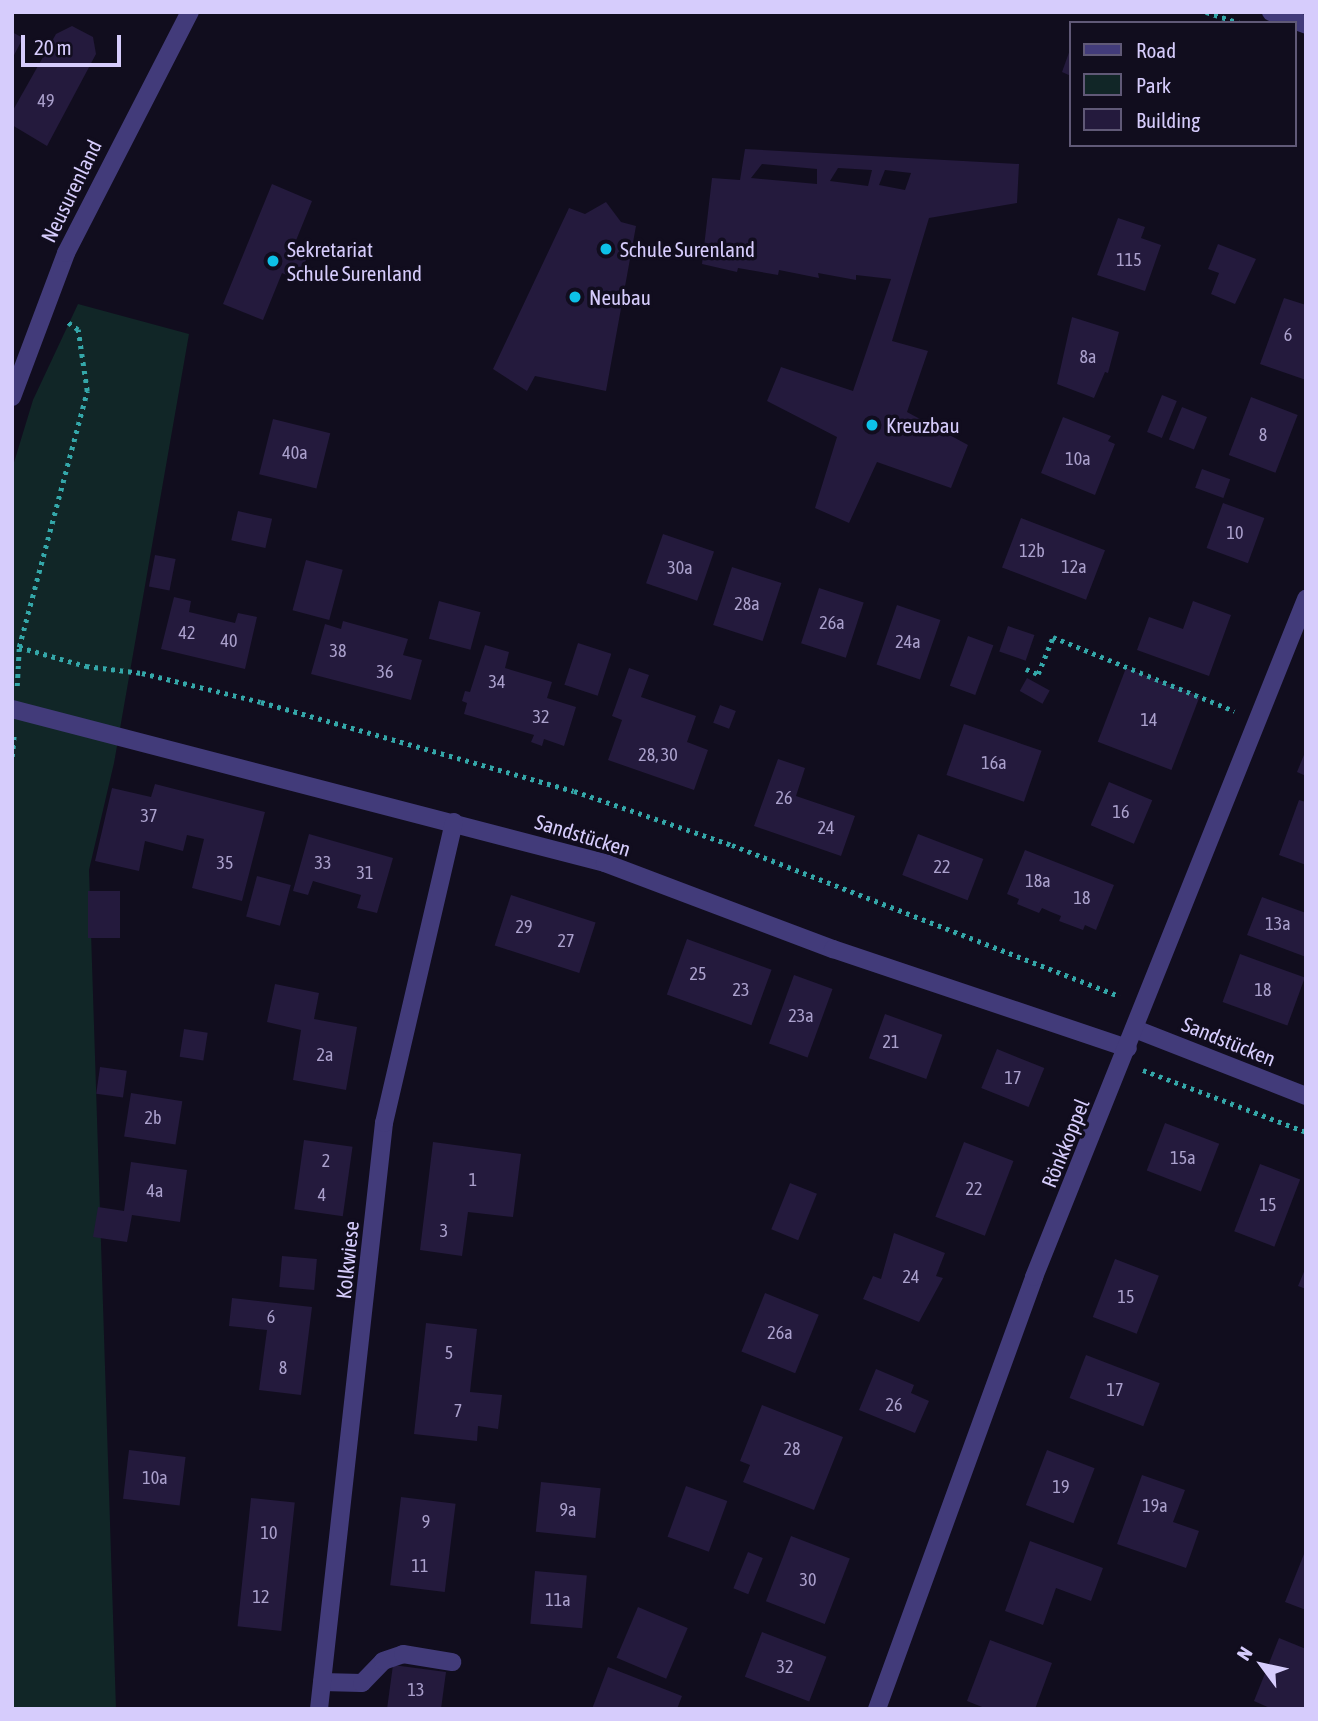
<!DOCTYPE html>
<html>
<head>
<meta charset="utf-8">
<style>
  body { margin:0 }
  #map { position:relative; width:1318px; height:1721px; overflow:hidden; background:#110d1e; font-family:"Asap Condensed",sans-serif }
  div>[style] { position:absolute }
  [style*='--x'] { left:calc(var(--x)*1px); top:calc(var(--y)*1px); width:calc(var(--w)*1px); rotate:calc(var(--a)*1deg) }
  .green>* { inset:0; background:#112627 }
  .building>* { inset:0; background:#241a3d; transform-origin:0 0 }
  .path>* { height:4.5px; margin-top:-2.25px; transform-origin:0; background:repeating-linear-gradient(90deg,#34a7a9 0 3.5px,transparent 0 8.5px) }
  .service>* { height:18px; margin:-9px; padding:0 9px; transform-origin:9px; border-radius:9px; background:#423b7a }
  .minor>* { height:18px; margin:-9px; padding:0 9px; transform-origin:9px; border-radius:9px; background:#423b7a }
  .dots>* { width:19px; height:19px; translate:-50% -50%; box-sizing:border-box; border:4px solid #110d1e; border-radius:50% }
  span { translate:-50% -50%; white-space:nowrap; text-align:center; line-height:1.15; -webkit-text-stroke:7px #110d1e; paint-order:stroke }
  .number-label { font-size:18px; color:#aaa0cc }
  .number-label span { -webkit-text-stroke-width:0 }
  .street-label { font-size:21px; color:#d6ccfc }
  .poi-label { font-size:21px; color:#d6ccfc }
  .left { translate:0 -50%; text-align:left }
  .frame { position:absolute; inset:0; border:14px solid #d6ccfc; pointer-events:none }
  .legend { position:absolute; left:1069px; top:21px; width:228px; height:126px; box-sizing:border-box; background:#110d1e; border:2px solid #605977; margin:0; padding:9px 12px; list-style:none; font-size:21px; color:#d6ccfc }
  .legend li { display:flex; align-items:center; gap:14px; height:35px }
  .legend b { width:35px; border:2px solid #605977 }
  .north { position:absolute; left:1227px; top:1630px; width:70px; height:70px; -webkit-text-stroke:5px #110d1e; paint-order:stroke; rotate:303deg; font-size:19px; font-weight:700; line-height:28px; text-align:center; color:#d6ccfc }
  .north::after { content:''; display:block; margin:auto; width:24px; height:32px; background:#d6ccfc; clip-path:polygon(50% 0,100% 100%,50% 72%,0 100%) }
  .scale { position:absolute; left:21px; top:35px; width:100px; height:32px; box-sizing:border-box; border:4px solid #d6ccfc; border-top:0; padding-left:9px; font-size:21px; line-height:24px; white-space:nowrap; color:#d6ccfc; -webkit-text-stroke:5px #110d1e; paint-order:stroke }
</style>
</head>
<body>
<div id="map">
  <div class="green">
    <i style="clip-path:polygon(78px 304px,189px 334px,114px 763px,89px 870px,116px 1709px,12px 1709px,12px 469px,33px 400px)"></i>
  </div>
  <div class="building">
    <i style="clip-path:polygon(72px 26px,93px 37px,96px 54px,47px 146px,12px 125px,12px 112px,56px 34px)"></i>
    <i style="clip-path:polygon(12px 32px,23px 38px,12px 59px)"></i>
    <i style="clip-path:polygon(1071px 47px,1071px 76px,1062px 72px)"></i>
    <i style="clip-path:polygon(evenodd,745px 149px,1019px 164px,1017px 203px,929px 218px,892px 341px,928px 351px,907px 412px,968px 445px,951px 488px,877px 462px,849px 523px,815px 508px,837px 437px,767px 401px,781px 367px,853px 391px,891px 279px,856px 275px,856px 280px,818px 273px,819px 278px,779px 270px,778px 275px,738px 268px,737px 272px,702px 264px,712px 178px,740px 180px,745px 149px,762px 164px,817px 169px,817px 184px,751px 178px,762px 164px,745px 149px,838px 168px,872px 170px,868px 186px,830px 181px,838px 168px,745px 149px,885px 170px,911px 173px,905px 190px,879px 185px,885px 170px)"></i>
    <i style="clip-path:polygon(272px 184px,312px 201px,295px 243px,310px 250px,298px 280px,282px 273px,263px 320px,223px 304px)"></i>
    <i style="clip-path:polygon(606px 202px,621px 222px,636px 226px,606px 391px,535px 376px,527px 391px,493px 369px,569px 208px,585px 214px)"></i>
    <i style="clip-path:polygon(1118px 218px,1145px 227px,1141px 238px,1161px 245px,1145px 291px,1097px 275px)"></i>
    <i style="clip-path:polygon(1218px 244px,1256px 259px,1235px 304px,1211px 294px,1219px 273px,1208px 269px)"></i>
    <i style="clip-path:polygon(1284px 298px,1306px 305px,1306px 380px,1260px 364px)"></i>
    <i style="clip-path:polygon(1072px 317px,1119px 332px,1108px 373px,1105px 372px,1094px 398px,1057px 384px)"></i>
    <i style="left:1162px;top:395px;width:16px;height:40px;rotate:22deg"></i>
    <i style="left:1251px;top:397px;width:50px;height:62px;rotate:21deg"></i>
    <i style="left:1182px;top:407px;width:27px;height:35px;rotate:22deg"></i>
    <i style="clip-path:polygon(1063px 417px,1111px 436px,1108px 441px,1115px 444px,1095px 495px,1041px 473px)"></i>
    <i style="left:273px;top:419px;width:59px;height:57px;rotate:14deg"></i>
    <i style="left:1202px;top:469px;width:30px;height:20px;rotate:20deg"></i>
    <i style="left:1223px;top:503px;width:44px;height:48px;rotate:20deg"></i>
    <i style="left:238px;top:511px;width:35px;height:30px;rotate:13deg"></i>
    <i style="left:1021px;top:518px;width:90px;height:53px;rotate:21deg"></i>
    <i style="left:663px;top:534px;width:54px;height:52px;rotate:19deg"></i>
    <i style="left:155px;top:555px;width:21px;height:32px;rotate:11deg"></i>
    <i style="left:306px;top:560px;width:38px;height:52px;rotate:15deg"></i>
    <i style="left:732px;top:567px;width:52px;height:61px;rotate:18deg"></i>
    <i style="left:819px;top:588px;width:47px;height:58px;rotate:18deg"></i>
    <i style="clip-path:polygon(174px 597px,191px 601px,189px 612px,235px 623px,238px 613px,257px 617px,245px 669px,161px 649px)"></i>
    <i style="left:439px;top:601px;width:43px;height:39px;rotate:15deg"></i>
    <i style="clip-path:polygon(1193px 601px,1231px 615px,1209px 676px,1137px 650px,1149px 617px,1183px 629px)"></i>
    <i style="left:897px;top:605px;width:46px;height:63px;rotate:19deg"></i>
    <i style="clip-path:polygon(343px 621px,408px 639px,403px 655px,422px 660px,411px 700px,311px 674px,325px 624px,341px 629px)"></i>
    <i style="left:1008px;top:626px;width:28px;height:27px;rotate:19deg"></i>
    <i style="left:968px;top:636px;width:27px;height:53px;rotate:20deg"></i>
    <i style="left:578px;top:643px;width:35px;height:44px;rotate:18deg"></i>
    <i style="clip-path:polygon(485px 645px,509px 652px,505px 668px,552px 682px,547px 698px,576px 707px,564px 746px,544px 739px,542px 746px,531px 742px,534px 735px,464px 714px,467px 703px,462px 701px,465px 691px,470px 692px)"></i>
    <i style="clip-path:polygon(629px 668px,649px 675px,641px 697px,696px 716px,687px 742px,708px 750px,694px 790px,608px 760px,622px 720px,612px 716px)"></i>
    <i style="left:1126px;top:668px;width:79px;height:79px;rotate:21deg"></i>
    <i style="left:1027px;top:678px;width:26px;height:15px;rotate:29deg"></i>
    <i style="left:720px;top:705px;width:17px;height:19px;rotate:21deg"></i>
    <i style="left:964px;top:724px;width:82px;height:54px;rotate:19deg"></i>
    <i style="clip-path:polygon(1306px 750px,1306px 776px,1297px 772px)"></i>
    <i style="clip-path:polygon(778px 759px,805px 768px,796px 796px,855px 816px,841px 856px,754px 826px)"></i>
    <i style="left:1109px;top:782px;width:47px;height:47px;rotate:23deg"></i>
    <i style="clip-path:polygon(155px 784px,265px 812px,242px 901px,192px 888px,204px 839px,187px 835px,183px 851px,145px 841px,139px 871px,95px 861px,112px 788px,151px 797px)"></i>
    <i style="clip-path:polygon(1299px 800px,1306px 802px,1306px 865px,1279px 855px)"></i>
    <i style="clip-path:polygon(309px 834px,393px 858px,377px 913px,357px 908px,361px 895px,313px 881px,308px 895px,293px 891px)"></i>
    <i style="left:918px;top:834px;width:70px;height:44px;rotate:21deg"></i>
    <i style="clip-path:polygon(1025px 850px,1114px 885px,1096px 930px,1085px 925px,1083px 930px,1059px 921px,1061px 916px,1051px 912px,1042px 908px,1039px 913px,1017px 904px,1019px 899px,1007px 894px)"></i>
    <i style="left:257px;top:876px;width:35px;height:42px;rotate:15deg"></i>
    <i style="left:88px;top:891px;width:32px;height:47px"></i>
    <i style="left:511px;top:895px;width:89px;height:53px;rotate:18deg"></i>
    <i style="clip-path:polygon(1262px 897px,1306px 913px,1306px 957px,1247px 935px)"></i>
    <i style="left:687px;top:939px;width:90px;height:59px;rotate:20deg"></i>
    <i style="left:1240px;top:954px;width:69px;height:51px;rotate:20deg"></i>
    <i style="left:794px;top:975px;width:41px;height:73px;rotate:20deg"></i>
    <i style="clip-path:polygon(275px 984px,319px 993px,314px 1019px,357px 1027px,346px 1090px,293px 1080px,301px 1030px,267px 1022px)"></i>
    <i style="left:885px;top:1014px;width:61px;height:47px;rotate:20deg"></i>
    <i style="left:184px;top:1029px;width:24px;height:28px;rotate:9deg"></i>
    <i style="left:997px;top:1049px;width:51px;height:42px;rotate:22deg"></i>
    <i style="left:100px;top:1067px;width:27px;height:27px;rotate:8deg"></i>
    <i style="left:131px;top:1093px;width:52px;height:44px;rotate:9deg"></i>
    <i style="left:1165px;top:1123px;width:58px;height:51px;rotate:21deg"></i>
    <i style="left:304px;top:1140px;width:49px;height:70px;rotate:8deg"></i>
    <i style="clip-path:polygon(433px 1142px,521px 1154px,513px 1217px,468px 1212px,462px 1256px,420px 1250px)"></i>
    <i style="left:964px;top:1142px;width:53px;height:80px;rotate:21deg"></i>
    <i style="clip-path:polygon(131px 1162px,187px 1170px,180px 1222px,132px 1215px,127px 1242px,93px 1237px,98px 1207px,124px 1211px)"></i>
    <i style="left:1260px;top:1164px;width:43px;height:72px;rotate:21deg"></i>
    <i style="left:790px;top:1183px;width:29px;height:50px;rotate:22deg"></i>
    <i style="clip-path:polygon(894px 1233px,945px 1253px,936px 1276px,943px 1278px,919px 1322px,863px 1299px,873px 1276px,881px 1279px)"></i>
    <i style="left:282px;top:1256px;width:35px;height:31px;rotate:5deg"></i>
    <i style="left:1115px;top:1259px;width:47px;height:62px;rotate:21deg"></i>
    <i style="clip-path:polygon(1306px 1267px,1306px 1289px,1298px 1286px)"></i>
    <i style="left:765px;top:1293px;width:58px;height:63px;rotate:22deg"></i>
    <i style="clip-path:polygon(232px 1298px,312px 1307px,301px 1395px,259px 1390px,267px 1330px,229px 1326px)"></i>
    <i style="clip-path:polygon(426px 1323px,477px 1329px,470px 1392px,502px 1395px,498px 1429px,478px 1426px,477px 1441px,414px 1434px)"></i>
    <i style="left:1086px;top:1355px;width:79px;height:46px;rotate:21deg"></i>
    <i style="clip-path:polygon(876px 1369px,914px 1385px,911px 1393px,929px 1401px,915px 1433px,859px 1410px)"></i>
    <i style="clip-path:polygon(762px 1405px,843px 1437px,814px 1510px,743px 1482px,750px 1465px,740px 1461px)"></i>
    <i style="left:129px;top:1450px;width:57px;height:49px;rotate:7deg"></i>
    <i style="left:1047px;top:1450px;width:51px;height:59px;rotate:21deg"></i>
    <i style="clip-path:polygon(1142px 1475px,1185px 1490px,1173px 1522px,1199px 1531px,1186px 1568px,1117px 1544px)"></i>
    <i style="left:541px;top:1482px;width:60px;height:50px;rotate:6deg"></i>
    <i style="left:686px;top:1486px;width:44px;height:54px;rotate:20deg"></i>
    <i style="left:401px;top:1497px;width:55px;height:89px;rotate:7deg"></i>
    <i style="left:251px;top:1498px;width:44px;height:129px;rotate:6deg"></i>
    <i style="left:791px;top:1536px;width:63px;height:70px;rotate:21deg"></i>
    <i style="clip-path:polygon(1030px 1541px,1103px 1568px,1091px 1601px,1056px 1588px,1043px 1625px,1005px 1611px)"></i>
    <i style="clip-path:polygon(1306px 1549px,1306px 1610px,1285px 1602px)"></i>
    <i style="left:748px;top:1552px;width:16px;height:39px;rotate:22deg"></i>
    <i style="left:535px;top:1571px;width:52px;height:53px;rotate:5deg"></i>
    <i style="left:638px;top:1607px;width:54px;height:55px;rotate:23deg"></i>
    <i style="left:762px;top:1632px;width:69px;height:48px;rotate:21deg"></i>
    <i style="clip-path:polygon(1279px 1638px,1306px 1649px,1306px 1709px,1272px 1709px,1254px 1701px)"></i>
    <i style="clip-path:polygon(990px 1640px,1052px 1663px,1035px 1709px,987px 1709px,967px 1701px)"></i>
    <i style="clip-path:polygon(393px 1665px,446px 1672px,441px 1709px,387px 1709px)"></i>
    <i style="clip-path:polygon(608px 1667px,682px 1696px,677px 1709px,592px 1709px)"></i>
  </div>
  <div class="path">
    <i style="--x:1206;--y:12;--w:35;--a:18"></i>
    <i style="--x:19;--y:647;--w:70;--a:15.8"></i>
    <i style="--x:86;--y:666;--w:56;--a:7.1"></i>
    <i style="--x:142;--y:673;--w:122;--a:13.7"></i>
    <i style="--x:261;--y:702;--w:325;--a:15.9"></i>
    <i style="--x:574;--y:791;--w:167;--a:18.9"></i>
    <i style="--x:732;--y:845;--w:416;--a:21.3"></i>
    <i style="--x:1026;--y:669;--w:13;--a:23"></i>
    <i style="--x:1038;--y:674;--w:40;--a:-68"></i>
    <i style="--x:1053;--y:637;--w:196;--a:22.2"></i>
    <i style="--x:17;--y:686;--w:39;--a:-87"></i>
    <i style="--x:19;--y:647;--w:265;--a:-75.1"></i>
    <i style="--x:87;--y:391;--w:62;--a:-98.4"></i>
    <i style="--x:78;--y:330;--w:14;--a:-144"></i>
    <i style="--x:12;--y:757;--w:24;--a:-85"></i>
    <i style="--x:1143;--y:1070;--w:174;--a:20.8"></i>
  </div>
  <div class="service">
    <i style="--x:322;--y:1682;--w:40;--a:1.4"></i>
    <i style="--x:362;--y:1683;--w:30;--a:-46"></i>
    <i style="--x:383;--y:1661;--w:21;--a:-19"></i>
    <i style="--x:403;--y:1654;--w:50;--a:9.3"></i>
  </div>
  <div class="minor">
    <i style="--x:1271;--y:12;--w:37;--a:20"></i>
    <i style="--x:12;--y:397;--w:154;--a:-69.4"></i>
    <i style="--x:66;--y:253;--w:271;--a:-62.8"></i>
    <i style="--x:12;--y:709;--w:613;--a:14.56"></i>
    <i style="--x:605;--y:863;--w:244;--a:20.7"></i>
    <i style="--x:833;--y:949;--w:311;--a:18.6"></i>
    <i style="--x:1135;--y:1029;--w:184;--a:21.4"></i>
    <i style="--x:319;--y:1709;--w:590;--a:-83.67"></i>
    <i style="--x:384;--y:1123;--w:309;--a:-76.9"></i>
    <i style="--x:877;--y:1709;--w:460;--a:-70"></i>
    <i style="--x:1034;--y:1277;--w:731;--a:-68.14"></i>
  </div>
  <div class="dots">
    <i style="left:606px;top:249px;background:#0dc1e8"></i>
    <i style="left:273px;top:261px;background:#0dc1e8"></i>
    <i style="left:575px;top:297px;background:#0dc1e8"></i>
    <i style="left:872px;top:425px;background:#0dc1e8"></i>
  </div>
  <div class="number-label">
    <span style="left:46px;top:101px">49</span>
    <span style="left:1129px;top:260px">115</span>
    <span style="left:1288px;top:335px">6</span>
    <span style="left:1088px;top:357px">8a</span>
    <span style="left:1263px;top:435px">8</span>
    <span style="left:295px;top:453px">40a</span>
    <span style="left:1078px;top:459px">10a</span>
    <span style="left:1235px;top:533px">10</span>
    <span style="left:1032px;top:551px">12b</span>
    <span style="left:1074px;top:567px">12a</span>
    <span style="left:680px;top:568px">30a</span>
    <span style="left:747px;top:604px">28a</span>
    <span style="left:832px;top:623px">26a</span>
    <span style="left:187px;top:633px">42</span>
    <span style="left:229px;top:641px">40</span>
    <span style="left:908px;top:642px">24a</span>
    <span style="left:338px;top:651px">38</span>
    <span style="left:385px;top:672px">36</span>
    <span style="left:497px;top:682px">34</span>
    <span style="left:541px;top:717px">32</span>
    <span style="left:1149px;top:720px">14</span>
    <span style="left:658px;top:755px">28, 30</span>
    <span style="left:994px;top:763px">16a</span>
    <span style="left:784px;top:798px">26</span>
    <span style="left:1121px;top:812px">16</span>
    <span style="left:149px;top:816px">37</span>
    <span style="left:826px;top:828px">24</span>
    <span style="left:225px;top:863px">35</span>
    <span style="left:323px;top:863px">33</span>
    <span style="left:942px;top:867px">22</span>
    <span style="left:365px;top:873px">31</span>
    <span style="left:1038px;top:881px">18a</span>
    <span style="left:1082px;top:898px">18</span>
    <span style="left:1278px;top:924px">13a</span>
    <span style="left:524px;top:927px">29</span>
    <span style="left:566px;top:941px">27</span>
    <span style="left:698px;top:974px">25</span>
    <span style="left:741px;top:990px">23</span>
    <span style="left:1263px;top:990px">18</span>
    <span style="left:801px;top:1016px">23a</span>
    <span style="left:891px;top:1042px">21</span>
    <span style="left:325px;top:1055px">2a</span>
    <span style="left:1013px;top:1078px">17</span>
    <span style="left:153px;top:1118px">2b</span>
    <span style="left:1183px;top:1158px">15a</span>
    <span style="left:326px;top:1161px">2</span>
    <span style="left:473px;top:1180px">1</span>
    <span style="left:974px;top:1189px">22</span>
    <span style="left:155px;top:1191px">4a</span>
    <span style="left:322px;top:1195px">4</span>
    <span style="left:1268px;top:1205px">15</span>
    <span style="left:444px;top:1231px">3</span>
    <span style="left:911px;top:1277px">24</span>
    <span style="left:1126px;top:1297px">15</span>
    <span style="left:271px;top:1317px">6</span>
    <span style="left:780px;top:1333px">26a</span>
    <span style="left:449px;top:1353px">5</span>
    <span style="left:283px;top:1368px">8</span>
    <span style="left:1115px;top:1390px">17</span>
    <span style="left:894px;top:1405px">26</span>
    <span style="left:458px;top:1411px">7</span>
    <span style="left:792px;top:1449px">28</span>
    <span style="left:155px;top:1478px">10a</span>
    <span style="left:1061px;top:1487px">19</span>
    <span style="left:1155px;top:1506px">19a</span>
    <span style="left:568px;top:1510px">9a</span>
    <span style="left:426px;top:1522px">9</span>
    <span style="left:269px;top:1533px">10</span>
    <span style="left:420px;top:1566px">11</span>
    <span style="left:808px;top:1580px">30</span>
    <span style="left:261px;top:1597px">12</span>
    <span style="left:558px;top:1600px">11a</span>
    <span style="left:785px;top:1667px">32</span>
    <span style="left:416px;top:1690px">13</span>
  </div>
  <div class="street-label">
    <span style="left:71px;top:191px;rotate:-64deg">Neusurenland</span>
    <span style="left:583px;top:835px;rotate:17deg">Sandstücken</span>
    <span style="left:1229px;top:1041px;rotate:22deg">Sandstücken</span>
    <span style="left:1065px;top:1143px;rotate:-68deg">Rönkkoppel</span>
    <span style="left:347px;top:1260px;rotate:-84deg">Kolkwiese</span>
  </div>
  <div class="poi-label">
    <span class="left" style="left:287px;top:261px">Sekretariat<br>Schule Surenland</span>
    <span class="left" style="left:620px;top:249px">Schule Surenland</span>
    <span class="left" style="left:589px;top:297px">Neubau</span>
    <span class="left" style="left:886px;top:425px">Kreuzbau</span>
  </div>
  <div class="frame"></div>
  <ul class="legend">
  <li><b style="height:9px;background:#423b7a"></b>Road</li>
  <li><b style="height:19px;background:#112627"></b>Park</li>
  <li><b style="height:19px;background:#241a3d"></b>Building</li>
  </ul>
  <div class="north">N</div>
  <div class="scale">20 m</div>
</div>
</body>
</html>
